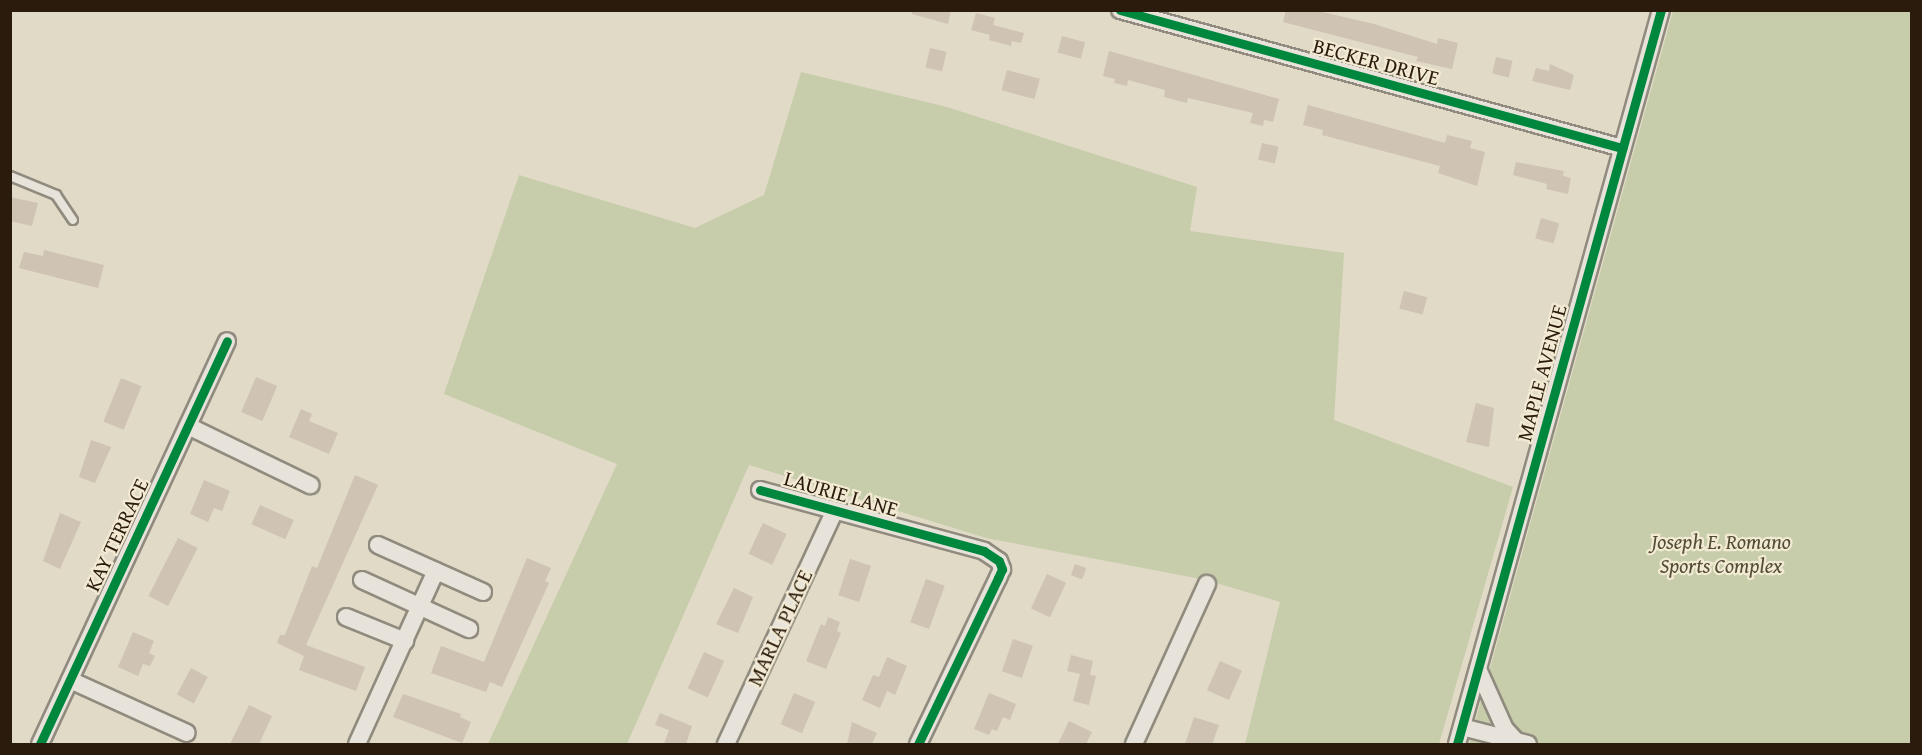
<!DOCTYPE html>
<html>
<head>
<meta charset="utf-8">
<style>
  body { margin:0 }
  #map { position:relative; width:1922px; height:755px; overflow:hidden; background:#e0dac6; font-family:"Gentium Book Plus",serif }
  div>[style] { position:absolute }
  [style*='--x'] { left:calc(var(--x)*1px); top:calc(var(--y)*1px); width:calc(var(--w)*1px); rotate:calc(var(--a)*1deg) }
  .green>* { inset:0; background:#c7cdaa }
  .building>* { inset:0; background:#cfc3b3; transform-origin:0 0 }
  .roads { filter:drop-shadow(2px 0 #908b7e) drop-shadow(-2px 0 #908b7e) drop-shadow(0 2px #908b7e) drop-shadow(0 -2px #908b7e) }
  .service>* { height:8px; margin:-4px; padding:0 4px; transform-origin:4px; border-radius:4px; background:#e7e3da }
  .minor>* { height:16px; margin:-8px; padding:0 8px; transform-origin:8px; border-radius:8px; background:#e7e3da }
  .cycleway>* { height:9px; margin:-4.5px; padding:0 4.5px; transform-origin:4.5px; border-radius:4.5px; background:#00873e }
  span { translate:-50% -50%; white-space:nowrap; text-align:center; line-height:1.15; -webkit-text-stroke:4.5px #f2ead3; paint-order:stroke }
  .street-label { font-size:21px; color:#2a1b0c }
  .park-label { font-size:21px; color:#534d35; font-style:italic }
  .frame { position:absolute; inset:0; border:12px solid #2a1b0c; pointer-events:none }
</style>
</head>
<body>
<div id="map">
  <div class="green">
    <i style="clip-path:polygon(1673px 11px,1911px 11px,1911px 744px,1469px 744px)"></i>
    <i style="clip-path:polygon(801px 72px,947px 107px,1197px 187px,1190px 231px,1344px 253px,1334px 420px,1513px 487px,1439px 744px,1245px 744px,1280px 602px,1206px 580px,986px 538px,749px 465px,627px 744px,488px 744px,617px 464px,444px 394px,519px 175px,695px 228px,764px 195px)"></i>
  </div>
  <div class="building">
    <i style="clip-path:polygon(912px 10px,951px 10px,948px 24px,912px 14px)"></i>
    <i style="clip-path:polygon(1286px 10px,1314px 10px,1374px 24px,1437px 44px,1438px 38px,1458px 43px,1452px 69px,1416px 61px,1418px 57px,1283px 22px)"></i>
    <i style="clip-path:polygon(976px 13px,995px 18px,993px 25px,1024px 33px,1021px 43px,1012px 41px,1011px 46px,989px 40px,990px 35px,971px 30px)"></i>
    <i style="left:1062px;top:36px;width:24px;height:17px;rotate:15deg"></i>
    <i style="left:930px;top:48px;width:17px;height:20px;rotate:13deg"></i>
    <i style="clip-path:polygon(1109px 51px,1279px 99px,1273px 122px,1264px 120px,1263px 126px,1250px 123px,1253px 113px,1188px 98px,1187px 103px,1164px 97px,1165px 90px,1128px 80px,1127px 86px,1114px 83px,1115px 79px,1103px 76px)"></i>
    <i style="left:1496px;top:57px;width:17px;height:17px;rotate:13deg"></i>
    <i style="clip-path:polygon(1550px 64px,1574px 75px,1570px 90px,1532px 81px,1536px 68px,1549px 71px)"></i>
    <i style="left:1007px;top:70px;width:34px;height:21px;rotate:15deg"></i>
    <i style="clip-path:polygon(1308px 105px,1445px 143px,1447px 135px,1472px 141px,1470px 148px,1485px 152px,1477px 186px,1438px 173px,1440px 166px,1322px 135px,1323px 130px,1303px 125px)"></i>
    <i style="left:1262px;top:143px;width:17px;height:17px;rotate:13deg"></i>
    <i style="clip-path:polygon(1516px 162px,1564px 171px,1563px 176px,1571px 178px,1568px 194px,1546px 189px,1547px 184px,1513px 175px)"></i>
    <i style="clip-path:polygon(10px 197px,38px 203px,32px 226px,10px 221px)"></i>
    <i style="left:1541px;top:218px;width:19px;height:21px;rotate:16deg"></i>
    <i style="clip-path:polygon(44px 250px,104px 265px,98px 288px,19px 268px,24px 252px,43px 256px)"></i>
    <i style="left:1404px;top:291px;width:24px;height:18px;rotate:15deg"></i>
    <i style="left:256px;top:377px;width:23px;height:38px;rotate:23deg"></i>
    <i style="left:121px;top:378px;width:22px;height:47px;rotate:22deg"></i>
    <i style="clip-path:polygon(1476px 403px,1494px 408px,1489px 447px,1466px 442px)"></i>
    <i style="clip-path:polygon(301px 409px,312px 414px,309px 421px,338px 433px,329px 454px,289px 437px)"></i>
    <i style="clip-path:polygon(91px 440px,111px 447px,95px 483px,79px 477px)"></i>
    <i style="clip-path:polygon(355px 475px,378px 485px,306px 645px,365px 667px,356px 691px,299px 670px,304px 656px,277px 643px,280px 635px,285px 635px,312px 566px,317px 568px)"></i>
    <i style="clip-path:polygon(204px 480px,230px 491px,222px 511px,214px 508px,208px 522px,190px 514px)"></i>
    <i style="left:260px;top:505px;width:37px;height:21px;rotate:24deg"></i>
    <i style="clip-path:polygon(60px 513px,81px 522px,60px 569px,43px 561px)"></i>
    <i style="left:763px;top:523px;width:26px;height:34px;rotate:25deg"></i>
    <i style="left:178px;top:538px;width:22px;height:65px;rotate:27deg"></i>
    <i style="clip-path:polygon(527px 558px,551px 568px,545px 581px,549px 583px,502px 687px,490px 682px,486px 692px,431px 673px,441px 646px,484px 662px)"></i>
    <i style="left:850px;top:559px;width:22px;height:38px;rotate:18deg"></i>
    <i style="left:1075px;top:564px;width:12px;height:12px;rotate:20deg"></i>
    <i style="left:1047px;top:574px;width:21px;height:38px;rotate:25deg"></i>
    <i style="left:926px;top:579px;width:20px;height:46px;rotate:20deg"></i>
    <i style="clip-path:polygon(734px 588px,753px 597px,738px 633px,716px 624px)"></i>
    <i style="clip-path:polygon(828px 617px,840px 622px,837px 631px,841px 633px,826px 669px,806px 661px,821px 624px,825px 626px)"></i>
    <i style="clip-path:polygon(133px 632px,154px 641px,149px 653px,155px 656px,150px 666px,143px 664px,138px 676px,118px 667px)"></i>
    <i style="left:1013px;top:639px;width:21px;height:34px;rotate:19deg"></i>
    <i style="left:704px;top:652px;width:22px;height:40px;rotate:24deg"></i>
    <i style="clip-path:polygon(1071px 655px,1093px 661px,1090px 675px,1096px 676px,1089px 705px,1073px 701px,1080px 674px,1067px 671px)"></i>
    <i style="clip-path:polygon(887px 657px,907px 666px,895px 695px,887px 691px,880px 708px,862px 700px,873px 675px,879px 677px)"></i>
    <i style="left:1220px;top:661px;width:24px;height:32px;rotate:24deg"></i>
    <i style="left:191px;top:668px;width:19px;height:30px;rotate:28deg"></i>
    <i style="left:794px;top:693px;width:23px;height:34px;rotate:23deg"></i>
    <i style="clip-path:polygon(989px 693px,1016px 704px,1010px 720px,1003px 717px,997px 731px,992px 729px,989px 735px,974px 729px)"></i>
    <i style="clip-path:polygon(403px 694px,461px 714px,460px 717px,471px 722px,462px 743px,393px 717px)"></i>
    <i style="clip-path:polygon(249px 705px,272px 716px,259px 744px,230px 744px)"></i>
    <i style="clip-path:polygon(660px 713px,692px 726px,686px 744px,664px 744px,669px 730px,655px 725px)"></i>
    <i style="clip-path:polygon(1194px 717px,1219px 725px,1212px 744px,1185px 744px)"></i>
    <i style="clip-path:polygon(1069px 721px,1092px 732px,1086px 744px,1058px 744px)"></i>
    <i style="clip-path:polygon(852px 722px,877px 733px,872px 744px,847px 744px)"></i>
  </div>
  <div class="roads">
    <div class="service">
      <i style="--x:10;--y:176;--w:50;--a:22.4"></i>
      <i style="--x:56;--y:195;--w:30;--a:56"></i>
    </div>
    <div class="minor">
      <i style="--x:1120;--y:10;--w:521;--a:15.37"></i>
      <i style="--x:188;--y:426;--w:136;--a:25.8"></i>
      <i style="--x:760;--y:490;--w:232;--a:15.2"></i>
      <i style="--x:984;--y:551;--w:18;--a:34"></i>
      <i style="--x:999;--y:561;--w:9;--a:69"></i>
      <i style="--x:1002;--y:569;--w:10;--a:114"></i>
      <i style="--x:998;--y:578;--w:184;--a:115.7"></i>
      <i style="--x:378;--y:545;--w:115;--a:24.1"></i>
      <i style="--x:362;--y:580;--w:118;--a:24.6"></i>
      <i style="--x:346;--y:617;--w:64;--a:22.1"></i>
      <i style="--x:1478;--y:669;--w:66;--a:65.8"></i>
      <i style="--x:1505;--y:729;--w:16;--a:47"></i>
      <i style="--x:70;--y:680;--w:128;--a:24.4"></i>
      <i style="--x:1462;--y:727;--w:68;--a:14.4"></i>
      <i style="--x:40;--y:744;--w:444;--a:-65.1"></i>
      <i style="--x:357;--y:744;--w:190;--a:-65.5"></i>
      <i style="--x:726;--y:744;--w:256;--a:-65"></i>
      <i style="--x:1134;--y:744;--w:176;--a:-65.5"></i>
      <i style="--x:1457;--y:744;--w:762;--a:-74.47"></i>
    </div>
  </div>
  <div class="cycleway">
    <i style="--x:1120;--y:10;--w:521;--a:15.37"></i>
    <i style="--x:760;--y:490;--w:232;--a:15.2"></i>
    <i style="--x:984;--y:551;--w:18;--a:34"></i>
    <i style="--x:999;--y:561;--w:9;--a:69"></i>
    <i style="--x:1002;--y:569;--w:10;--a:114"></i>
    <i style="--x:998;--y:578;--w:184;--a:115.7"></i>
    <i style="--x:40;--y:744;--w:444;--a:-65.1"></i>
    <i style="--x:1457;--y:744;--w:762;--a:-74.47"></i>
  </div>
  <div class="street-label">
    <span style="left:1376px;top:62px;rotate:15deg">BECKER DRIVE</span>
    <span style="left:1542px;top:373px;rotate:-75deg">MAPLE AVENUE</span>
    <span style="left:841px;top:494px;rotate:16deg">LAURIE LANE</span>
    <span style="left:117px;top:535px;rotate:-65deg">KAY TERRACE</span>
    <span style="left:780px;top:628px;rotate:-65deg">MARLA PLACE</span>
  </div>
  <div class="park-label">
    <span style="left:1721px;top:554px">Joseph E. Romano<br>Sports Complex</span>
  </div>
  <div class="frame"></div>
</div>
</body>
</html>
